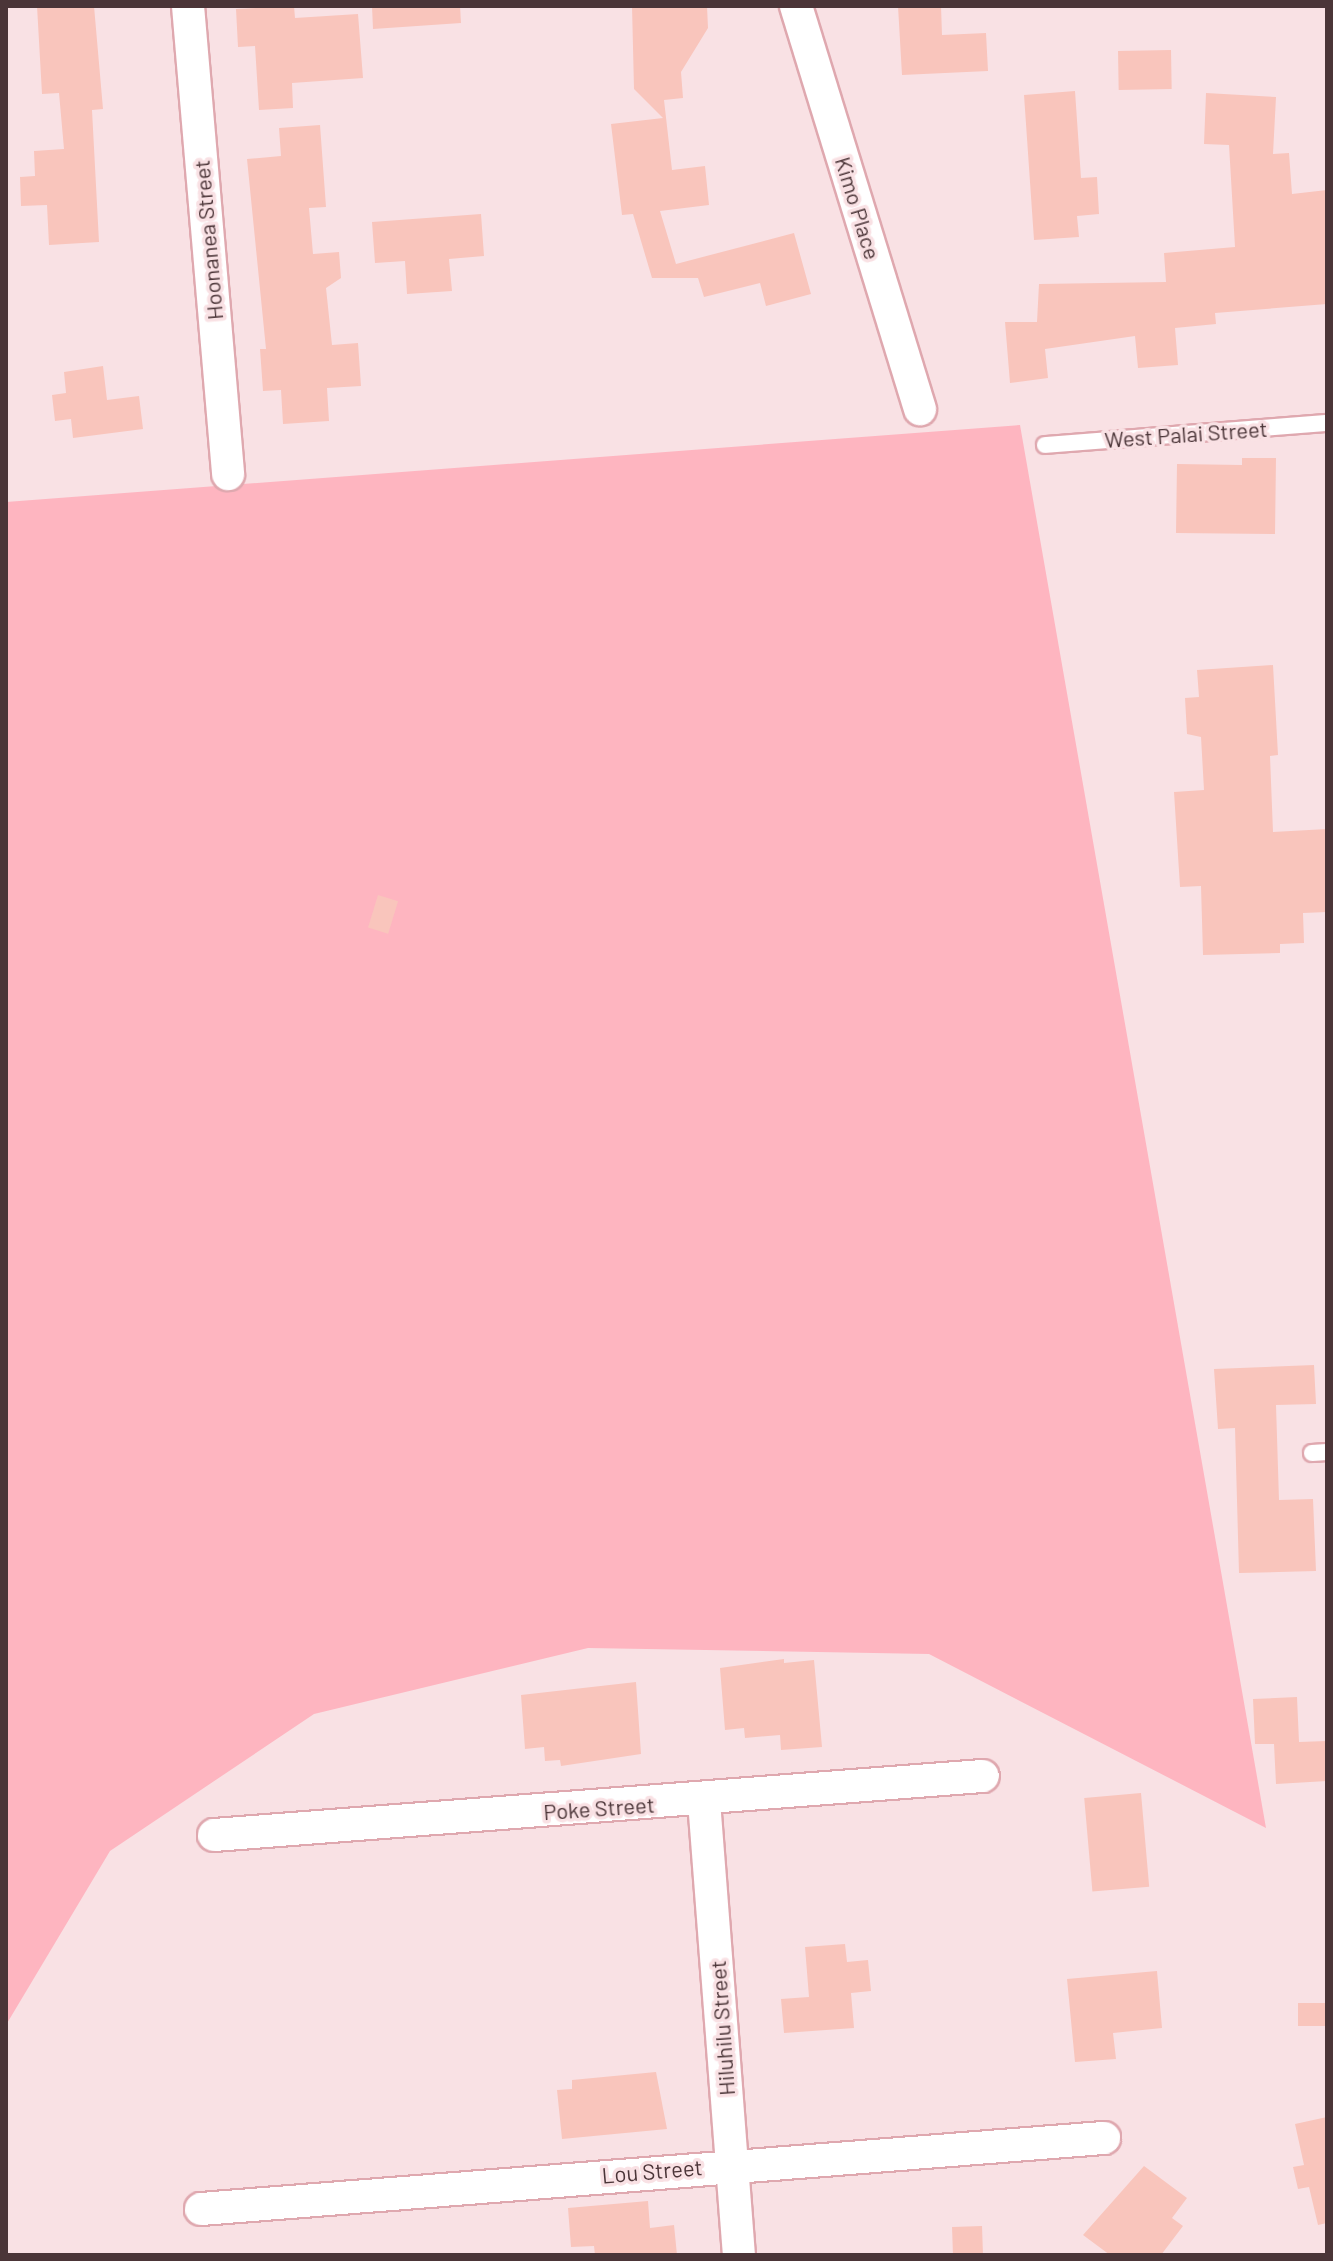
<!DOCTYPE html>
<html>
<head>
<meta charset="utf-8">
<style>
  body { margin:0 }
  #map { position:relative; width:1333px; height:2261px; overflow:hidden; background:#f9e1e4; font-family:Barlow,sans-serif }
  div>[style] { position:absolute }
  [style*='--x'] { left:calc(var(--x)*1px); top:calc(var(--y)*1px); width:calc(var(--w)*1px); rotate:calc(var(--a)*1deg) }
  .green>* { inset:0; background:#feb5c0 }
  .building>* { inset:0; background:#f9c5bc; transform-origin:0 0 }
  .roads { filter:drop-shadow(2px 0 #dfa8af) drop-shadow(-2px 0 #dfa8af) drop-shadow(0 2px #dfa8af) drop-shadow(0 -2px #dfa8af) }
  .lane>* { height:16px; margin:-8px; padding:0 8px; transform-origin:8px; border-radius:8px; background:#fff }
  .street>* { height:32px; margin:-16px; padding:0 16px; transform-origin:16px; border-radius:16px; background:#fff }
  span { translate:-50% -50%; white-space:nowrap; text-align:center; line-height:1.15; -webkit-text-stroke:7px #f9e1e4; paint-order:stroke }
  .street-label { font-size:22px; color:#4b3538 }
  .frame { position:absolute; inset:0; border:8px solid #4b3538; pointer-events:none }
</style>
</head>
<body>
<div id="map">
  <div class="green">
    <i style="clip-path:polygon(1020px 425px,1266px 1828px,929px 1654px,588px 1648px,314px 1714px,110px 1851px,6px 2025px,6px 502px)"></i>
  </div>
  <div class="building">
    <i style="clip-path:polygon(37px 6px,94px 6px,103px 109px,92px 110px,99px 242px,49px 245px,47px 205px,21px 206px,20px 177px,35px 176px,34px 151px,64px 149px,59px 93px,42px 94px)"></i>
    <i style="clip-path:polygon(294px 6px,295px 18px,358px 14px,363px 78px,292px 83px,293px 108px,259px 110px,255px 46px,238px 47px,236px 9px)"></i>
    <i style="clip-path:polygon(372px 6px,460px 6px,461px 23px,373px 29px)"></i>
    <i style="clip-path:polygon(632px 6px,707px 6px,708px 28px,681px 72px,683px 98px,664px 100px,672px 170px,705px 166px,709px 205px,660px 211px,676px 264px,794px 233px,811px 294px,766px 306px,760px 283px,704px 297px,698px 278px,652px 278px,633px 214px,622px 215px,611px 124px,663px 118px,634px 89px)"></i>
    <i style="clip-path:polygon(898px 6px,941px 6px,942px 35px,986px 33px,988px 71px,902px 75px)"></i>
    <i style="left:1171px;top:50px;width:39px;height:53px;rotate:89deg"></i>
    <i style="clip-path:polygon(1075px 91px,1081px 178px,1097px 177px,1099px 214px,1077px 216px,1079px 237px,1034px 240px,1024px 95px)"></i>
    <i style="clip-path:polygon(1206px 93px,1276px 97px,1273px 154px,1289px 153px,1292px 194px,1327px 190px,1327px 304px,1215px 313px,1216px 324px,1175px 328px,1178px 365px,1138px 368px,1135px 336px,1045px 349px,1048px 378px,1010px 383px,1005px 322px,1037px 322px,1039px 284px,1166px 282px,1164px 253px,1235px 247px,1229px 145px,1204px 144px)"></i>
    <i style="clip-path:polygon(320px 125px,326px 207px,309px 208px,313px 254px,339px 252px,341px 278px,326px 288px,332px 345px,358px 343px,361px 386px,327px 388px,329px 421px,283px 424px,281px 390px,263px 391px,260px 349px,266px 349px,247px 159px,281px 156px,279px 128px)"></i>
    <i style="clip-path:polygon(481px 214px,484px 256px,449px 259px,452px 291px,407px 294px,405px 261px,375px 263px,372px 222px)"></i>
    <i style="clip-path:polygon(103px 366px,107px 400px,139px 396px,143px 429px,73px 438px,71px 419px,55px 421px,52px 395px,66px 393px,64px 372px)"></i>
    <i style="clip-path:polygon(1242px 458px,1276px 458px,1275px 534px,1176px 533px,1177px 464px,1242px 465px)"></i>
    <i style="clip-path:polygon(1273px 665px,1278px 755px,1270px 756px,1273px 832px,1327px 829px,1327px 912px,1303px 913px,1304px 943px,1280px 944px,1280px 953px,1203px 955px,1201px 886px,1180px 887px,1174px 792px,1204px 790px,1201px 737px,1187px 734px,1185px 698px,1199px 697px,1197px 670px)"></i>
    <i style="left:378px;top:895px;width:21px;height:34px;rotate:17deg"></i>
    <i style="clip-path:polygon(1314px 1365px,1316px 1404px,1276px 1405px,1279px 1500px,1313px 1499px,1316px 1571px,1239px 1573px,1235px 1428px,1218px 1429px,1214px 1369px)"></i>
    <i style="clip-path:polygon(784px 1659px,784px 1663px,814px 1660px,822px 1747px,781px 1750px,780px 1735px,745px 1738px,744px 1728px,725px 1730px,720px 1668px)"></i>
    <i style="clip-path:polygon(636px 1682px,641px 1754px,561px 1766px,560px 1760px,545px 1761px,544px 1747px,525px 1749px,521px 1695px)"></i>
    <i style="clip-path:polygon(1297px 1697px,1299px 1742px,1327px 1741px,1327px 1781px,1276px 1784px,1274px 1744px,1255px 1744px,1253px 1699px)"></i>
    <i style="left:1141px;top:1793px;width:94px;height:57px;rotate:85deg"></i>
    <i style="clip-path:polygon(845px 1944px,847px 1962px,868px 1960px,871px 1991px,851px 1993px,854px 2028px,784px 2033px,781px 1999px,809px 1997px,805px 1947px)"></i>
    <i style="clip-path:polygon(1157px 1971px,1162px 2028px,1113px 2033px,1116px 2059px,1075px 2062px,1067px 1979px)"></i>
    <i style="left:1327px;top:2003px;width:23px;height:29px;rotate:90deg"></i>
    <i style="clip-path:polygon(656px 2072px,667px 2129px,562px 2139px,557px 2090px,572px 2089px,572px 2080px)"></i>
    <i style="clip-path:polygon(1327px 2117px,1327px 2223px,1318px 2225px,1309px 2187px,1298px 2189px,1293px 2167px,1304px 2165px,1295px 2124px)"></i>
    <i style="clip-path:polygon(1144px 2166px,1187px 2198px,1172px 2218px,1183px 2226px,1161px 2255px,1110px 2255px,1083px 2235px)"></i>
    <i style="clip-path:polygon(648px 2201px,650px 2228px,674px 2225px,677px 2255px,595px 2255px,594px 2246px,571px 2247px,568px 2208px)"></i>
    <i style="left:982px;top:2226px;width:29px;height:30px;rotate:88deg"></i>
  </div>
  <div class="roads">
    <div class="lane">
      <i style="--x:1045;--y:445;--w:283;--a:-4.5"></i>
      <i style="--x:1312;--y:1453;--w:15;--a:-4"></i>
    </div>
    <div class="street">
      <i style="--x:188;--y:6;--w:470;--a:85.1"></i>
      <i style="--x:796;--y:6;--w:422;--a:72.9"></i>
      <i style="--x:704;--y:1801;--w:455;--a:85.6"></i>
      <i style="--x:214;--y:1835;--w:771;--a:-4.39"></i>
      <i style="--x:201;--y:2209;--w:906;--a:-4.5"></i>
    </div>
  </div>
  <div class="street-label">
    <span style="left:858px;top:208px;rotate:73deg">Kimo Place</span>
    <span style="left:208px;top:240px;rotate:-95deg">Hoonanea Street</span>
    <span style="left:1186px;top:434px;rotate:-4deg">West Palai Street</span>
    <span style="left:599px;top:1808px;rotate:-4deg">Poke Street</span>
    <span style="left:722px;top:2028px;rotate:-94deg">Hiluhilu Street</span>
    <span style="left:652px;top:2171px;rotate:-5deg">Lou Street</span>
  </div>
  <div class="frame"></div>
</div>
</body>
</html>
